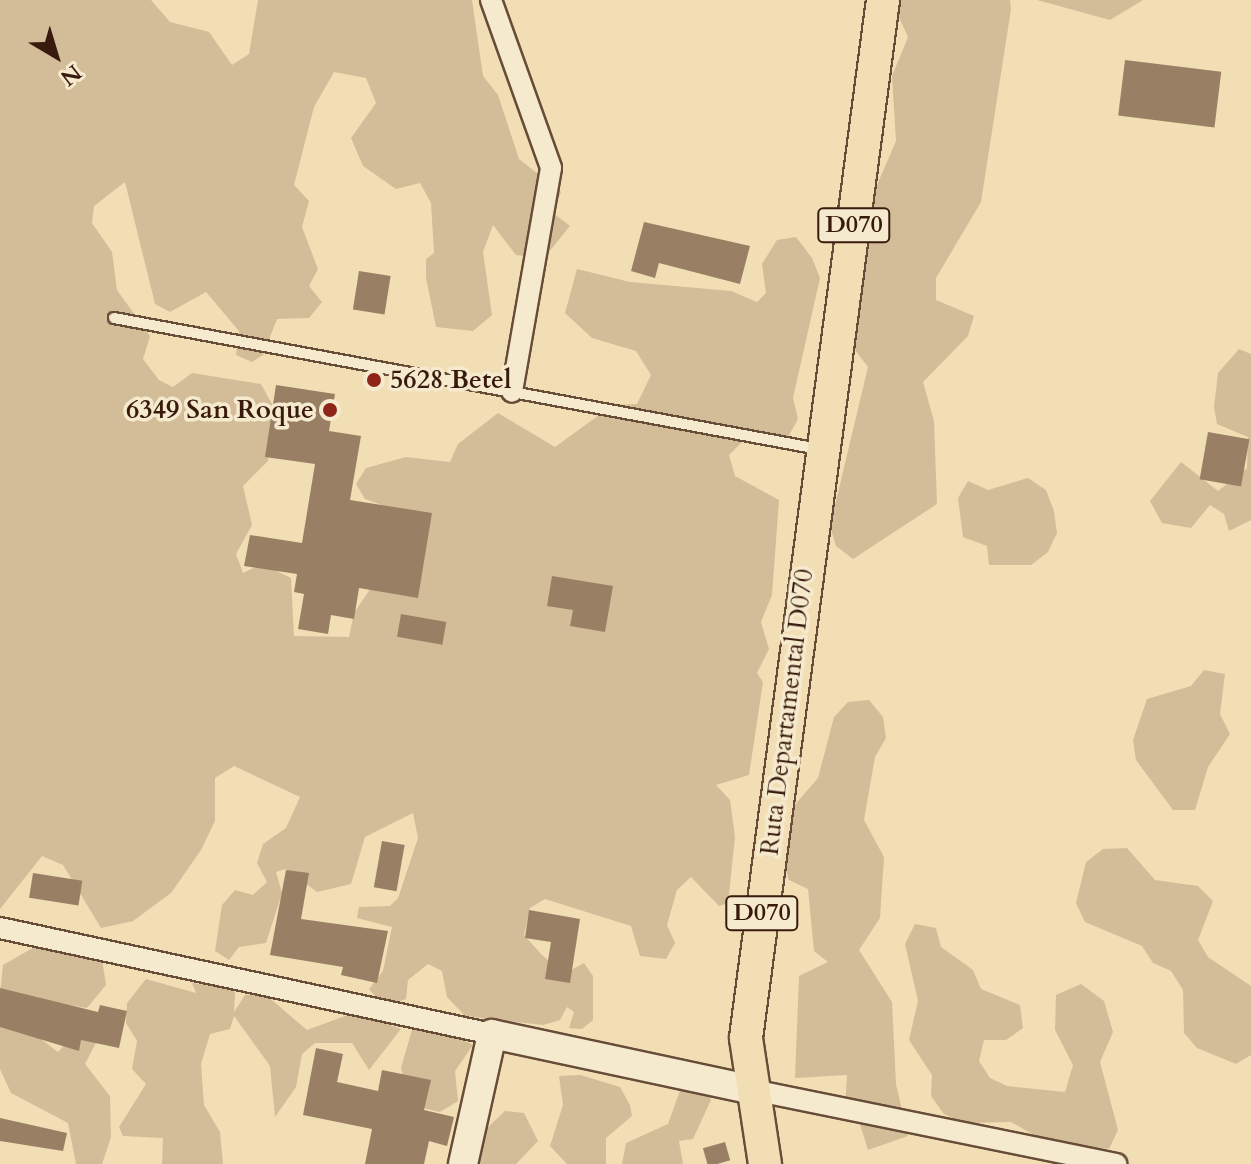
<!DOCTYPE html>
<html>
<head>
<meta charset="utf-8">
<style>
  body { margin:0 }
  #map { position:relative; width:1251px; height:1164px; overflow:hidden; background:#f1deb4; font-family:Cardo,serif }
  div>[style] { position:absolute }
  [style*='--x'] { left:calc(var(--x)*1px); top:calc(var(--y)*1px); width:calc(var(--w)*1px); rotate:calc(var(--a)*1deg) }
  .green>* { inset:0; background:#d2bd98 }
  .building>* { inset:0; background:#998064; transform-origin:0 0 }
  .roads { filter:drop-shadow(2px 0 #674c38) drop-shadow(-2px 0 #674c38) drop-shadow(0 2px #674c38) drop-shadow(0 -2px #674c38) }
  .service>* { height:10px; margin:-5px; padding:0 5px; transform-origin:5px; border-radius:5px; background:#f6eace }
  .minor>* { height:20px; margin:-10px; padding:0 10px; transform-origin:10px; border-radius:10px; background:#f6eace }
  .secondary>* { height:28px; margin:-14px; padding:0 14px; transform-origin:14px; border-radius:14px; background:#f6eace }
  .primary>* { height:32px; margin:-16px; padding:0 16px; transform-origin:16px; border-radius:16px; background:#f1deb4 }
  .dots>* { width:22px; height:22px; translate:-50% -50%; box-sizing:border-box; border:4px solid #f6eace; border-radius:50% }
  span { translate:-50% -50%; white-space:nowrap; text-align:center; line-height:1.15; -webkit-text-stroke:7px #f6eace; paint-order:stroke }
  .shield-label span { padding:2px 6px; background:#f6eace; border:2px solid; border-radius:6px; -webkit-text-stroke-width:0 }
  .shield-label { font-size:24px; color:#391b0e; font-weight:700 }
  .poi-label { font-size:26px; color:#391b0e; font-weight:700 }
  .left { translate:0 -50%; text-align:left }
  .right { translate:-100% -50%; text-align:right }
  .street-label { font-size:26px; color:#391b0e }
  .north { position:absolute; left:16px; top:16px; width:80px; height:80px; -webkit-text-stroke:6px #f6eace; paint-order:stroke; rotate:142deg; font-size:22px; font-weight:700; line-height:32px; text-align:center; color:#391b0e }
  .north::after { content:''; display:block; margin:auto; width:28px; height:36px; background:#391b0e; clip-path:polygon(50% 0,100% 100%,50% 72%,0 100%) }
</style>
</head>
<body>
<div id="map">
  <div class="green">
    <i style="clip-path:polygon(0 0,151px 0,170px 22px,209px 32px,232px 65px,249px 54px,258px 0,472px 0,483px 76px,498px 95px,519px 159px,561px 192px,553px 213px,570px 226px,544px 258px,516px 255px,493px 225px,483px 252px,492px 315px,473px 331px,436px 327px,426px 278px,426px 259px,434px 253px,431px 203px,420px 183px,396px 189px,363px 166px,351px 138px,376px 103px,366px 78px,334px 72px,314px 107px,294px 185px,309px 201px,302px 227px,318px 269px,309px 286px,322px 302px,309px 318px,277px 319px,263px 355px,252px 362px,236px 355px,239px 331px,206px 292px,170px 312px,155px 304px,125px 182px,94px 206px,92px 223px,112px 252px,117px 290px,150px 336px,143px 359px,159px 380px,173px 387px,192px 373px,261px 384px,273px 406px,268px 461px,243px 486px,252px 525px,236px 554px,243px 573px,262px 564px,291px 578px,294px 636px,349px 637px,354px 613px,418px 518px,365px 499px,356px 484px,366px 468px,406px 457px,450px 462px,458px 444px,498px 413px,555px 447px,613px 405px,637px 404px,651px 375px,636px 351px,592px 338px,565px 313px,577px 269px,630px 282px,731px 291px,757px 302px,766px 293px,762px 264px,777px 240px,796px 237px,812px 258px,820px 278px,793px 398px,798px 419px,788px 437px,744px 440px,729px 455px,735px 476px,779px 500px,772px 595px,761px 622px,769px 649px,757px 673px,763px 682px,749px 775px,716px 785px,730px 800px,735px 837px,728px 903px,719px 906px,691px 877px,677px 890px,667px 925px,675px 943px,666px 959px,640px 956px,631px 926px,545px 899px,530px 908px,524px 935px,542px 955px,564px 974px,584px 963px,593px 976px,593px 1020px,582px 1029px,569px 1028px,574px 1012px,567px 1007px,560px 1020px,543px 1025px,465px 1016px,447px 997px,442px 971px,428px 964px,408px 980px,406px 999px,384px 1007px,369px 989px,383px 971px,392px 927px,357px 918px,359px 907px,390px 906px,398px 898px,418px 838px,413px 813px,365px 837px,351px 884px,317px 892px,286px 869px,276px 872px,282px 893px,266px 943px,239px 947px,229px 960px,215px 951px,222px 905px,235px 890px,253px 895px,267px 882px,257px 863px,263px 844px,286px 828px,300px 797px,234px 766px,215px 778px,215px 821px,201px 850px,171px 893px,133px 921px,101px 928px,63px 865px,42px 856px,0 909px)"></i>
    <i style="clip-path:polygon(891px 0,1010px 0,1011px 9px,981px 202px,936px 278px,936px 300px,974px 316px,968px 336px,923px 382px,934px 421px,937px 504px,853px 559px,836px 546px,830px 526px,868px 367px,843px 334px,868px 252px,855px 236px,896px 141px,892px 76px,908px 37px)"></i>
    <i style="clip-path:polygon(1037px 0,1143px 0,1110px 20px)"></i>
    <i style="clip-path:polygon(1239px 349px,1251px 354px,1251px 520px,1229px 531px,1224px 514px,1210px 505px,1191px 528px,1162px 523px,1150px 501px,1181px 462px,1218px 491px,1247px 468px,1248px 437px,1217px 424px,1214px 407px,1218px 373px)"></i>
    <i style="clip-path:polygon(1028px 478px,1046px 490px,1054px 511px,1057px 533px,1048px 552px,1031px 565px,989px 565px,987px 546px,963px 537px,958px 498px,968px 481px,988px 490px)"></i>
    <i style="clip-path:polygon(1204px 670px,1225px 674px,1220px 714px,1230px 734px,1208px 767px,1195px 810px,1173px 810px,1136px 760px,1133px 740px,1147px 699px,1191px 686px)"></i>
    <i style="clip-path:polygon(869px 700px,883px 717px,886px 738px,875px 757px,864px 820px,884px 857px,880px 918px,859px 950px,892px 1002px,896px 1084px,908px 1136px,868px 1150px,859px 1121px,845px 1107px,847px 1075px,795px 1078px,799px 976px,828px 962px,814px 951px,808px 889px,789px 880px,778px 843px,779px 823px,818px 778px,834px 717px,848px 702px)"></i>
    <i style="clip-path:polygon(1127px 848px,1155px 880px,1198px 886px,1213px 901px,1198px 940px,1208px 957px,1251px 986px,1251px 1055px,1236px 1064px,1197px 1048px,1184px 1033px,1183px 990px,1171px 971px,1153px 963px,1142px 946px,1085px 922px,1076px 903px,1086px 862px,1103px 849px)"></i>
    <i style="clip-path:polygon(915px 924px,936px 928px,941px 947px,973px 970px,981px 989px,1020px 1005px,1023px 1028px,1006px 1040px,984px 1040px,979px 1061px,990px 1078px,1007px 1086px,1065px 1092px,1073px 1065px,1055px 1030px,1056px 995px,1081px 984px,1104px 1001px,1113px 1032px,1100px 1062px,1118px 1130px,1109px 1149px,1046px 1142px,1011px 1122px,964px 1123px,944px 1114px,931px 1096px,932px 1075px,909px 1040px,918px 1001px,905px 944px)"></i>
    <i style="clip-path:polygon(38px 945px,101px 953px,106px 985px,87px 1008px,0 994px,3px 965px)"></i>
    <i style="clip-path:polygon(146px 979px,196px 993px,192px 983px,226px 988px,235px 992px,234px 1012px,245px 995px,266px 995px,307px 1030px,356px 1012px,401px 1029px,369px 1070px,352px 1043px,315px 1043px,302px 1054px,296px 1087px,275px 1117px,270px 1066px,234px 1016px,230px 1029px,210px 1034px,201px 1064px,204px 1105px,220px 1132px,223px 1164px,162px 1164px,163px 1138px,123px 1136px,119px 1127px,146px 1084px,132px 1069px,137px 1041px,126px 1023px,127px 1003px)"></i>
    <i style="clip-path:polygon(0 1008px,58px 1052px,72px 1037px,100px 1035px,85px 1064px,110px 1096px,111px 1137px,102px 1164px,76px 1164px,68px 1123px,11px 1093px,0 1069px)"></i>
    <i style="clip-path:polygon(416px 1016px,473px 1045px,455px 1071px,458px 1101px,440px 1112px,419px 1107px,406px 1088px,401px 1068px)"></i>
    <i style="clip-path:polygon(580px 1075px,620px 1087px,630px 1105px,632px 1116px,606px 1138px,606px 1164px,567px 1164px,550px 1146px,563px 1105px,559px 1076px)"></i>
    <i style="clip-path:polygon(681px 1088px,707px 1090px,711px 1100px,693px 1139px,679px 1141px,683px 1164px,622px 1164px,626px 1143px,668px 1124px)"></i>
    <i style="clip-path:polygon(505px 1111px,524px 1113px,538px 1141px,516px 1164px,478px 1164px,486px 1129px)"></i>
  </div>
  <div class="building">
    <i style="left:1125px;top:60px;width:97px;height:56px;rotate:7deg"></i>
    <i style="clip-path:polygon(644px 222px,750px 246px,740px 284px,659px 263px,655px 278px,631px 271px)"></i>
    <i style="left:359px;top:271px;width:32px;height:39px;rotate:9deg"></i>
    <i style="clip-path:polygon(276px 385px,335px 394px,329px 431px,361px 436px,350px 500px,432px 513px,418px 598px,359px 588px,354px 619px,331px 615px,328px 634px,298px 629px,304px 594px,294px 592px,297px 574px,244px 566px,250px 535px,302px 543px,315px 464px,265px 457px)"></i>
    <i style="left:1208px;top:432px;width:42px;height:48px;rotate:10deg"></i>
    <i style="clip-path:polygon(552px 576px,613px 586px,605px 632px,570px 626px,573px 610px,547px 606px)"></i>
    <i style="left:401px;top:614px;width:46px;height:23px;rotate:10deg"></i>
    <i style="left:382px;top:841px;width:23px;height:47px;rotate:10deg"></i>
    <i style="clip-path:polygon(286px 870px,309px 873px,301px 919px,388px 931px,377px 983px,341px 975px,343px 967px,270px 955px)"></i>
    <i style="left:33px;top:873px;width:50px;height:25px;rotate:9deg"></i>
    <i style="clip-path:polygon(529px 910px,580px 919px,570px 983px,545px 979px,551px 942px,525px 938px)"></i>
    <i style="clip-path:polygon(0 988px,98px 1012px,100px 1005px,127px 1011px,119px 1048px,81px 1040px,79px 1051px,0 1027px)"></i>
    <i style="clip-path:polygon(316px 1048px,343px 1054px,337px 1082px,378px 1091px,382px 1070px,431px 1080px,424px 1110px,454px 1117px,447px 1146px,429px 1141px,424px 1164px,365px 1164px,372px 1129px,303px 1115px)"></i>
    <i style="clip-path:polygon(0 1118px,67px 1133px,63px 1151px,0 1141px)"></i>
    <i style="left:725px;top:1142px;width:19px;height:23px;rotate:74deg"></i>
  </div>
  <div class="roads">
    <div class="service">
      <i style="--x:114;--y:318;--w:717;--a:10.53"></i>
    </div>
    <div class="minor">
      <i style="--x:491;--y:0;--w:178;--a:70.3"></i>
      <i style="--x:551;--y:168;--w:227;--a:99.9"></i>
      <i style="--x:0;--y:928;--w:503;--a:12.16"></i>
      <i style="--x:748;--y:1089;--w:376;--a:11.5"></i>
    </div>
    <div class="secondary">
      <i style="--x:463;--y:1164;--w:133;--a:-77.4"></i>
      <i style="--x:492;--y:1034;--w:262;--a:12.1"></i>
    </div>
    <div class="primary">
      <i style="--x:765;--y:1164;--w:127;--a:-98.6"></i>
      <i style="--x:746;--y:1038;--w:1047;--a:-82.48"></i>
    </div>
  </div>
  <div class="dots">
    <i style="left:374px;top:380px;background:#8f2418"></i>
    <i style="left:330px;top:410px;background:#8f2418"></i>
  </div>
  <div class="shield-label">
    <span style="left:854px;top:225px">D070</span>
    <span style="left:762px;top:913px">D070</span>
  </div>
  <div class="poi-label">
    <span class="left" style="left:390px;top:380px">5628 Betel</span>
    <span class="right" style="left:314px;top:410px">6349 San Roque</span>
  </div>
  <div class="street-label">
    <span style="left:787px;top:712px;rotate:-83deg">Ruta Departamental D070</span>
  </div>
  <div class="north">N</div>
</div>
</body>
</html>
